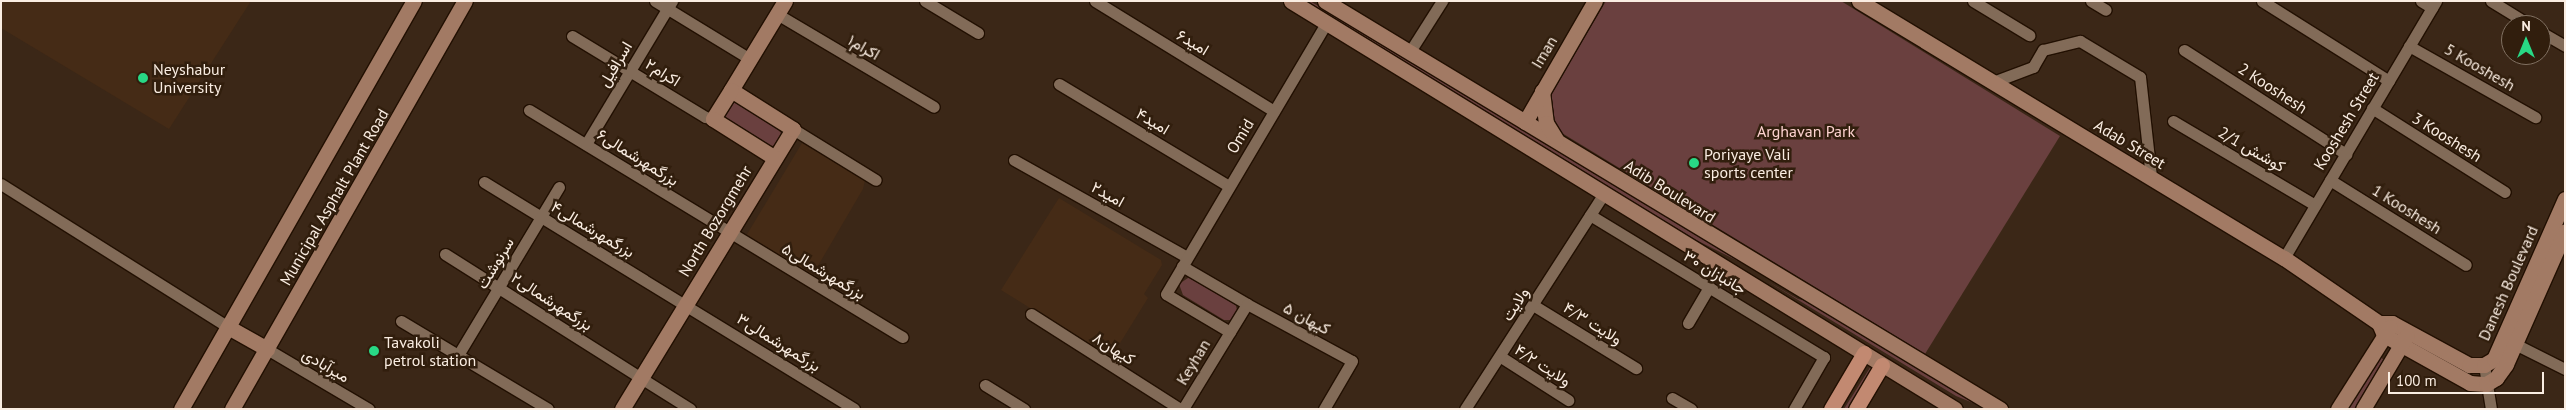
<!DOCTYPE html>
<html>
<head>
<meta charset="utf-8">
<style>
  body { margin:0 }
  #map { position:relative; width:2566px; height:410px; overflow:hidden; background:#3b2717; font-family:"PT Sans",Vazirmatn,sans-serif }
  div>[style] { position:absolute }
  [style*='--x'] { left:calc(var(--x)*1px); top:calc(var(--y)*1px); width:calc(var(--w)*1px); rotate:calc(var(--a)*1deg) }
  .built>* { inset:0; background:#452b16 }
  .green>* { inset:0; background:#6a403f }
  .roads { filter:drop-shadow(1px 0 #221002) drop-shadow(-1px 0 #221002) drop-shadow(0 1px #221002) drop-shadow(0 -1px #221002) }
  .street>* { height:11px; margin:-5.5px; padding:0 5.5px; transform-origin:5.5px; border-radius:5.5px; background:#826b58 }
  .secondary>* { height:15px; margin:-7.5px; padding:0 7.5px; transform-origin:7.5px; border-radius:7.5px; background:#a27a64 }
  .primary>* { height:15px; margin:-7.5px; padding:0 7.5px; transform-origin:7.5px; border-radius:7.5px; background:#c28971 }
  .dots>* { width:14px; height:14px; translate:-50% -50%; box-sizing:border-box; border:2px solid #311e0d; border-radius:50% }
  span { translate:-50% -50%; white-space:nowrap; text-align:center; line-height:1.15; -webkit-text-stroke:5px #311e0d; paint-order:stroke }
  .street-label { font-size:16px; color:#faede2 }
  .poi-label { font-size:16px; color:#faede2 }
  .left { translate:0 -50%; text-align:left }
  .park-label { font-size:16px; color:#fdd2d0 }
  .frame { position:absolute; inset:0; border:2px solid #faede2; pointer-events:none }
  .north { position:absolute; left:2501px; top:15px; width:50px; height:50px; box-sizing:border-box; background:#311e0d; border:1px solid #817162; border-radius:50%; rotate:0deg; font-size:14px; font-weight:700; line-height:20px; text-align:center; color:#faede2 }
  .north::after { content:''; display:block; margin:auto; width:18px; height:22px; background:#28d885; clip-path:polygon(50% 0,100% 100%,50% 72%,0 100%) }
  .scale { position:absolute; left:2388px; top:372px; width:156px; height:22px; box-sizing:border-box; border:2px solid #faede2; border-top:0; padding-left:6px; font-size:15px; line-height:18px; white-space:nowrap; color:#faede2; -webkit-text-stroke:4px #311e0d; paint-order:stroke }
</style>
</head>
<body>
<div id="map">
  <div class="built">
    <i style="clip-path:polygon(1px 1px,251px 1px,169px 129px,1px 28px)"></i>
    <i style="clip-path:polygon(802px 143px,865px 180px,863px 189px,812px 276px,746px 236px)"></i>
    <i style="clip-path:polygon(1059px 198px,1161px 260px,1162px 265px,1144px 294px,1148px 298px,1117px 348px,1098px 336px,1091px 346px,1001px 290px)"></i>
  </div>
  <div class="green">
    <i style="clip-path:polygon(1297px 1px,1310px 1px,1748px 266px,1698px 241px)"></i>
    <i style="clip-path:polygon(1606px 1px,1841px 1px,2060px 136px,1925px 354px,1552px 127px,1548px 99px)"></i>
    <i style="clip-path:polygon(728px 102px,734px 102px,776px 127px,781px 133px,779px 142px,773px 146px,766px 145px,723px 118px,721px 113px)"></i>
    <i style="clip-path:polygon(1191px 276px,1235px 302px,1238px 314px,1232px 320px,1224px 320px,1183px 295px,1179px 284px)"></i>
    <i style="clip-path:polygon(1767px 281px,1798px 299px,1807px 301px,1988px 409px,1956px 396px)"></i>
    <i style="clip-path:polygon(2379px 356px,2384px 360px,2354px 409px,2345px 409px)"></i>
    <i style="clip-path:polygon(1871px 366px,1875px 366px,1851px 409px,1844px 409px)"></i>
  </div>
  <div class="roads">
    <div class="street">
      <i style="--x:655;--y:1;--w:111;--a:31.4"></i>
      <i style="--x:925;--y:1;--w:62;--a:31.1"></i>
      <i style="--x:1095;--y:1;--w:210;--a:31.6"></i>
      <i style="--x:1973;--y:1;--w:66;--a:31.3"></i>
      <i style="--x:2091;--y:1;--w:17;--a:31"></i>
      <i style="--x:2262;--y:1;--w:150;--a:32.2"></i>
      <i style="--x:2421;--y:1;--w:13;--a:32"></i>
      <i style="--x:2491;--y:1;--w:46;--a:31.6"></i>
      <i style="--x:777;--y:14;--w:182;--a:30.6"></i>
      <i style="--x:2541;--y:32;--w:28;--a:30"></i>
      <i style="--x:572;--y:36;--w:156;--a:31.3"></i>
      <i style="--x:705;--y:117;--w:8;--a:14"></i>
      <i style="--x:2409;--y:46;--w:145;--a:29.4"></i>
      <i style="--x:2184;--y:50;--w:193;--a:32.7"></i>
      <i style="--x:1409;--y:53;--w:62;--a:-57.6"></i>
      <i style="--x:1993;--y:82;--w:43;--a:-20.6"></i>
      <i style="--x:2033;--y:67;--w:20;--a:-60"></i>
      <i style="--x:2043;--y:50;--w:38;--a:-14"></i>
      <i style="--x:2080;--y:41;--w:70;--a:31"></i>
      <i style="--x:2140;--y:77;--w:101;--a:83.7"></i>
      <i style="--x:1059;--y:84;--w:198;--a:31"></i>
      <i style="--x:2372;--y:108;--w:157;--a:32.3"></i>
      <i style="--x:529;--y:110;--w:437;--a:31.3"></i>
      <i style="--x:2173;--y:121;--w:165;--a:30.6"></i>
      <i style="--x:793;--y:129;--w:97;--a:31.6"></i>
      <i style="--x:586;--y:144;--w:167;--a:-59"></i>
      <i style="--x:1014;--y:160;--w:198;--a:29.3"></i>
      <i style="--x:2330;--y:180;--w:160;--a:32"></i>
      <i style="--x:484;--y:182;--w:434;--a:31.5"></i>
      <i style="--x:1;--y:184;--w:268;--a:32.2"></i>
      <i style="--x:1590;--y:215;--w:274;--a:31.3"></i>
      <i style="--x:1824;--y:357;--w:60;--a:120"></i>
      <i style="--x:445;--y:254;--w:290;--a:32.3"></i>
      <i style="--x:2284;--y:258;--w:299;--a:-59.4"></i>
      <i style="--x:1182;--y:266;--w:75;--a:30.3"></i>
      <i style="--x:1247;--y:304;--w:123;--a:121.4"></i>
      <i style="--x:1247;--y:304;--w:119;--a:28.5"></i>
      <i style="--x:1352;--y:361;--w:56;--a:120.3"></i>
      <i style="--x:1533;--y:305;--w:121;--a:31.5"></i>
      <i style="--x:1031;--y:314;--w:177;--a:32.5"></i>
      <i style="--x:401;--y:321;--w:171;--a:30.9"></i>
      <i style="--x:1688;--y:323;--w:42;--a:-59.7"></i>
      <i style="--x:1230;--y:332;--w:74;--a:-149.3"></i>
      <i style="--x:1166;--y:294;--w:315;--a:-59.4"></i>
      <i style="--x:2515;--y:344;--w:56;--a:26.6"></i>
      <i style="--x:267;--y:349;--w:118;--a:30.5"></i>
      <i style="--x:458;--y:355;--w:196;--a:-59"></i>
      <i style="--x:1501;--y:357;--w:80;--a:32.7"></i>
      <i style="--x:2484;--y:365;--w:45;--a:81"></i>
      <i style="--x:985;--y:385;--w:46;--a:31.6"></i>
      <i style="--x:1672;--y:398;--w:22;--a:30"></i>
      <i style="--x:1465;--y:409;--w:257;--a:-57.2"></i>
    </div>
    <div class="secondary">
      <i style="--x:1291;--y:1;--w:779;--a:31.57"></i>
      <i style="--x:1325;--y:1;--w:789;--a:31.15"></i>
      <i style="--x:1859;--y:1;--w:497;--a:31.2"></i>
      <i style="--x:2284;--y:258;--w:115;--a:34.4"></i>
      <i style="--x:2379;--y:323;--w:13;--a:0"></i>
      <i style="--x:2392;--y:323;--w:88;--a:28.6"></i>
      <i style="--x:2469;--y:365;--w:15;--a:0"></i>
      <i style="--x:2484;--y:365;--w:12;--a:-31"></i>
      <i style="--x:2494;--y:359;--w:175;--a:-66.1"></i>
      <i style="--x:731;--y:90;--w:104;--a:-58.8"></i>
      <i style="--x:1542;--y:91;--w:32;--a:83"></i>
      <i style="--x:1546;--y:123;--w:19;--a:58"></i>
      <i style="--x:1525;--y:122;--w:140;--a:-60"></i>
      <i style="--x:2379;--y:323;--w:13;--a:67"></i>
      <i style="--x:2384;--y:335;--w:98;--a:29.2"></i>
      <i style="--x:2470;--y:383;--w:16;--a:4"></i>
      <i style="--x:2486;--y:384;--w:12;--a:-31"></i>
      <i style="--x:2496;--y:378;--w:17;--a:-54"></i>
      <i style="--x:2506;--y:364;--w:145;--a:-66.1"></i>
      <i style="--x:228;--y:327;--w:45;--a:29.4"></i>
      <i style="--x:181;--y:409;--w:470;--a:-60.3"></i>
      <i style="--x:232;--y:409;--w:470;--a:-60.3"></i>
      <i style="--x:622;--y:409;--w:328;--a:-58.6"></i>
      <i style="--x:793;--y:129;--w:73;--a:-147.8"></i>
      <i style="--x:731;--y:90;--w:34;--a:122"></i>
      <i style="--x:713;--y:119;--w:73;--a:32.2"></i>
      <i style="--x:2338;--y:409;--w:97;--a:-57.6"></i>
      <i style="--x:2363;--y:409;--w:86;--a:-59.3"></i>
    </div>
    <div class="primary">
      <i style="--x:1831;--y:409;--w:65;--a:-59.5"></i>
      <i style="--x:1856;--y:409;--w:51;--a:-59.4"></i>
    </div>
  </div>
  <div class="dots">
    <i style="left:143px;top:78px;background:#28d885"></i>
    <i style="left:1694px;top:163px;background:#28d885"></i>
    <i style="left:374px;top:351px;background:#28d885"></i>
  </div>
  <div class="street-label">
    <span style="left:1193px;top:42px;rotate:31deg">امید۶</span>
    <span style="left:864px;top:47px;rotate:30deg">اکرام۱</span>
    <span style="left:1544px;top:52px;rotate:-59deg">Iman</span>
    <span style="left:615px;top:64px;rotate:-59deg">اسرافیل</span>
    <span style="left:2480px;top:67px;rotate:30deg">5 Kooshesh</span>
    <span style="left:663px;top:72px;rotate:32deg">اکرام۲</span>
    <span style="left:2273px;top:88px;rotate:33deg">2 Kooshesh</span>
    <span style="left:1153px;top:121px;rotate:31deg">امید۴</span>
    <span style="left:2346px;top:121px;rotate:-59deg">Kooshesh Street</span>
    <span style="left:1240px;top:136px;rotate:-59deg">Omid</span>
    <span style="left:2447px;top:137px;rotate:32deg">3 Kooshesh</span>
    <span style="left:2130px;top:144px;rotate:31deg">Adab Street</span>
    <span style="left:2252px;top:149px;rotate:30deg">کوشش 2/1</span>
    <span style="left:638px;top:157px;rotate:32deg">بزرگمهرشمالی۶</span>
    <span style="left:1670px;top:191px;rotate:32deg">Adib Boulevard</span>
    <span style="left:1108px;top:194px;rotate:29deg">امید۲</span>
    <span style="left:334px;top:197px;rotate:-60deg">Municipal Asphalt Plant Road</span>
    <span style="left:2407px;top:209px;rotate:32deg">1 Kooshesh</span>
    <span style="left:715px;top:221px;rotate:-59deg">North Bozorgmehr</span>
    <span style="left:593px;top:229px;rotate:31deg">بزرگمهرشمالی۴</span>
    <span style="left:495px;top:263px;rotate:-59deg">سرنوشت</span>
    <span style="left:824px;top:271px;rotate:31deg">بزرگمهرشمالی۵</span>
    <span style="left:1715px;top:272px;rotate:31deg">جانبازان ۳۰</span>
    <span style="left:2508px;top:283px;rotate:-66deg">Danesh Boulevard</span>
    <span style="left:552px;top:301px;rotate:33deg">بزرگمهرشمالی۲</span>
    <span style="left:1515px;top:304px;rotate:-58deg">ولایت</span>
    <span style="left:1307px;top:318px;rotate:28deg">کیهان ۵</span>
    <span style="left:1593px;top:323px;rotate:32deg">ولایت ۴/۳</span>
    <span style="left:779px;top:342px;rotate:32deg">بزرگمهرشمالی۳</span>
    <span style="left:1114px;top:348px;rotate:32deg">کیهان۸</span>
    <span style="left:1193px;top:362px;rotate:-59deg">Keyhan</span>
    <span style="left:326px;top:365px;rotate:30deg">میرآبادی</span>
    <span style="left:1543px;top:365px;rotate:33deg">ولایت ۴/۲</span>
  </div>
  <div class="poi-label">
    <span class="left" style="left:153px;top:78px">Neyshabur<br>University</span>
    <span class="left" style="left:1704px;top:163px">Poriyaye Vali<br>sports center</span>
    <span class="left" style="left:384px;top:351px">Tavakoli<br>petrol station</span>
  </div>
  <div class="park-label">
    <span style="left:1806px;top:131px">Arghavan Park</span>
  </div>
  <div class="frame"></div>
  <div class="north">N</div>
  <div class="scale">100 m</div>
</div>
</body>
</html>
